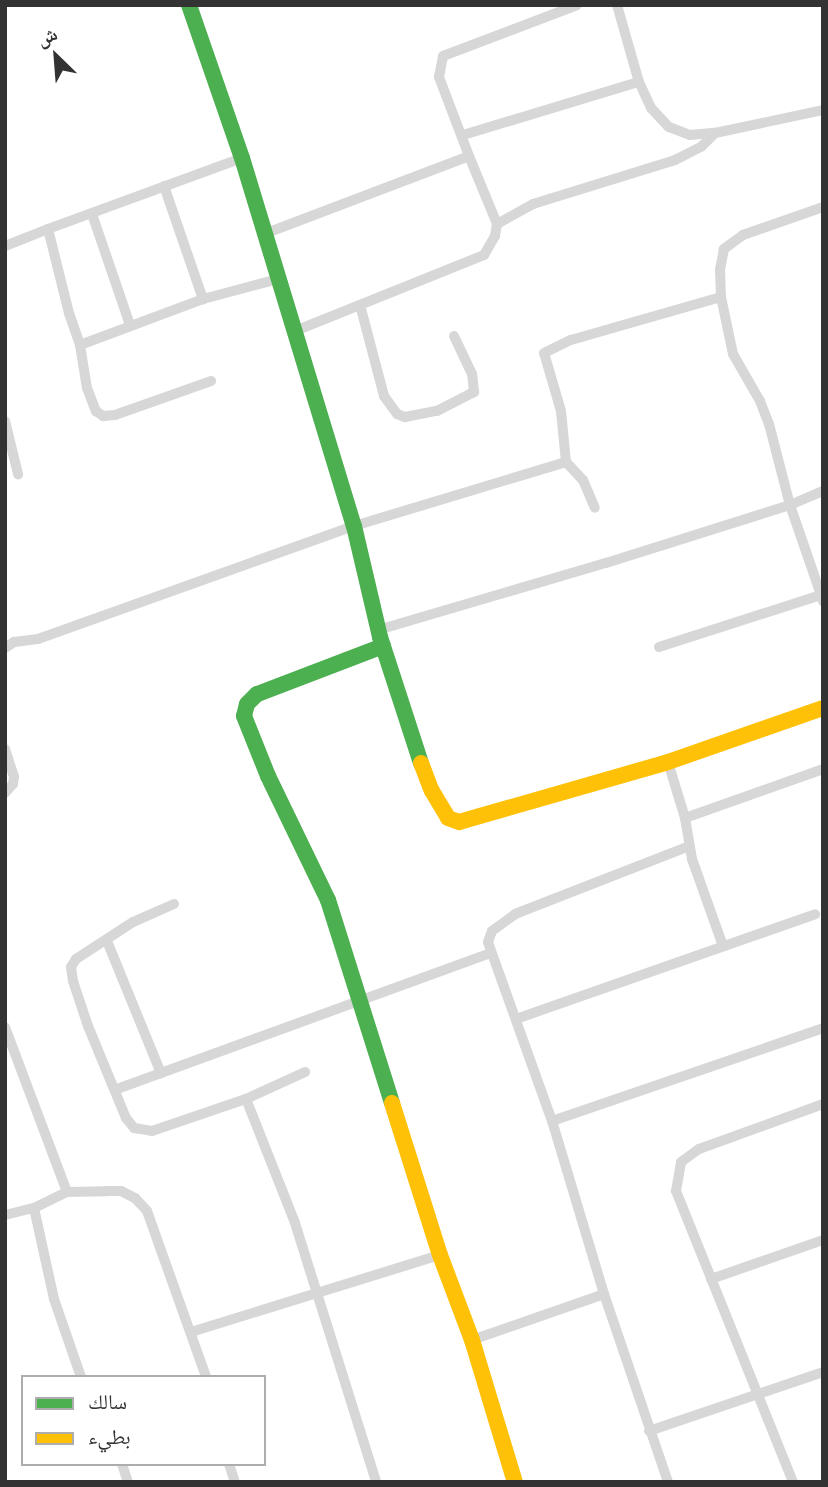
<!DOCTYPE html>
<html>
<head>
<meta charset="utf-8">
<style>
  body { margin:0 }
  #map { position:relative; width:828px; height:1487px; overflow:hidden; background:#fff; font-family:Poppins,"Noto Naskh Arabic",sans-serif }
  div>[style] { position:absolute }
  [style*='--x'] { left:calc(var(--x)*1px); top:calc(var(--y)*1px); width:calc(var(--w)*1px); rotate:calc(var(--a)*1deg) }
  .street>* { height:10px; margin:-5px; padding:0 5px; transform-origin:5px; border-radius:5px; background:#d7d7d7 }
  .fast>* { height:16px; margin:-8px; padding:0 8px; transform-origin:8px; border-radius:8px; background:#4caf50 }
  .slow>* { height:16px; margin:-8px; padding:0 8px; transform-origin:8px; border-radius:8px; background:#ffc107 }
  span { translate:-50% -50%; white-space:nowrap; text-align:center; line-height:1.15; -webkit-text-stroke:7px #fff; paint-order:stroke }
  .frame { position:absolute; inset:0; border:7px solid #333; pointer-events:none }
  .legend { position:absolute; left:21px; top:1375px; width:245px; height:91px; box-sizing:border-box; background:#fff; border:2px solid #adadad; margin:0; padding:9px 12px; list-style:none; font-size:21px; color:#333 }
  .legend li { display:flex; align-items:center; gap:14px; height:35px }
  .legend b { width:35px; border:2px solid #adadad }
  .north { position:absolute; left:21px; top:21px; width:70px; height:70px; -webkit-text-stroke:5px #fff; paint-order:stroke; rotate:335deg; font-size:19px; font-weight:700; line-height:28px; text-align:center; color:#333 }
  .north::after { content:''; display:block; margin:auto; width:24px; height:32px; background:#333; clip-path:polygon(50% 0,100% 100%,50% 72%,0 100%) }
</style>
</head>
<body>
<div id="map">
  <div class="street">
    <i style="--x:617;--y:5;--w:80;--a:74.1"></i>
    <i style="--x:639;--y:82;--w:29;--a:65"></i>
    <i style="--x:651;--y:108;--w:26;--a:47"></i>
    <i style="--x:669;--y:127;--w:22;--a:21"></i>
    <i style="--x:690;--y:135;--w:25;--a:-5"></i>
    <i style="--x:715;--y:133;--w:110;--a:-12"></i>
    <i style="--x:463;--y:135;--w:184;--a:-16.8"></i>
    <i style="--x:469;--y:156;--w:74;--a:67.6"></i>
    <i style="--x:497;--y:224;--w:41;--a:-29.1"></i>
    <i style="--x:533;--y:204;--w:149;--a:-17.2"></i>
    <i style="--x:675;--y:160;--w:29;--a:-27"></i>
    <i style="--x:701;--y:147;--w:20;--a:-45"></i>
    <i style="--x:242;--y:158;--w:207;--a:159.9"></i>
    <i style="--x:48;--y:229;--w:87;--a:76"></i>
    <i style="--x:69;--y:313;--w:34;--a:71"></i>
    <i style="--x:80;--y:345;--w:131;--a:-20.5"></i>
    <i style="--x:203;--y:299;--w:78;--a:-14.9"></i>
    <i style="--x:164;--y:186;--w:120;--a:71"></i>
    <i style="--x:823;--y:207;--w:85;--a:160.7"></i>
    <i style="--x:743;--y:235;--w:24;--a:144"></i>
    <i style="--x:724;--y:249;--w:20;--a:101"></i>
    <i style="--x:720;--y:269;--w:28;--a:88"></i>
    <i style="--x:721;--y:297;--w:58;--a:78.1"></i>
    <i style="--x:733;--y:354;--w:54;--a:60.1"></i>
    <i style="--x:760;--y:401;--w:25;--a:69"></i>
    <i style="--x:769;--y:424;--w:84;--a:75.5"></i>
    <i style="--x:790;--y:505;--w:102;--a:71"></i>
    <i style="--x:92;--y:214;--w:117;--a:71.1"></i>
    <i style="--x:264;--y:234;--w:219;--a:-20.8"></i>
    <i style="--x:469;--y:156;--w:85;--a:-110.8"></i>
    <i style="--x:439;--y:77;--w:21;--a:-79"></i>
    <i style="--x:443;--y:56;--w:143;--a:-20.8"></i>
    <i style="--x:5;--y:246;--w:46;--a:-21.6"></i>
    <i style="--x:360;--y:305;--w:94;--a:75.2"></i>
    <i style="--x:384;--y:396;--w:22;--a:54"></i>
    <i style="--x:397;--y:414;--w:9;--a:21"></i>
    <i style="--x:405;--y:417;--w:33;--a:-11"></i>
    <i style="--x:437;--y:411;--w:42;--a:-27.2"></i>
    <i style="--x:474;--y:392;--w:18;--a:-96"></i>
    <i style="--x:472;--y:374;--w:42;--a:-115.3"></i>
    <i style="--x:295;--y:331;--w:204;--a:-21.9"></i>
    <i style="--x:484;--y:255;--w:22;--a:-60"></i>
    <i style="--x:495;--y:236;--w:12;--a:-81"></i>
    <i style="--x:80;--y:345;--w:44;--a:80.8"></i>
    <i style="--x:87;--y:388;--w:25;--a:69"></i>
    <i style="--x:96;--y:411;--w:9;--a:36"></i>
    <i style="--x:103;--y:416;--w:12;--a:-5"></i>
    <i style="--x:115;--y:415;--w:102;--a:-19.5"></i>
    <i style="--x:5;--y:421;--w:55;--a:76.2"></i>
    <i style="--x:566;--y:462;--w:51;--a:-95.6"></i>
    <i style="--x:561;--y:411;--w:60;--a:-106.3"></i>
    <i style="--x:544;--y:353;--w:30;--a:-26"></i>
    <i style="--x:571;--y:340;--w:156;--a:-16"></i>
    <i style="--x:378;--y:630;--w:238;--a:-16.4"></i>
    <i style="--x:606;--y:563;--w:193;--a:-17.5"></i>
    <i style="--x:790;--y:505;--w:36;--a:-23"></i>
    <i style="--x:659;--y:647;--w:170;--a:-17.8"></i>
    <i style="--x:5;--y:648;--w:11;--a:-34"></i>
    <i style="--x:14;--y:642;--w:24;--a:-7"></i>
    <i style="--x:38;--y:639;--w:336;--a:-19.7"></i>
    <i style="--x:354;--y:526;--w:221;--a:-16.8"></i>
    <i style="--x:566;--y:462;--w:25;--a:47"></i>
    <i style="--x:583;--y:480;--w:30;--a:67"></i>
    <i style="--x:5;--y:749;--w:29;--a:72"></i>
    <i style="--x:14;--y:777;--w:7;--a:98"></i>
    <i style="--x:13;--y:784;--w:12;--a:132"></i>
    <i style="--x:668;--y:762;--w:59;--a:73.1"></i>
    <i style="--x:685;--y:818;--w:42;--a:80.3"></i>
    <i style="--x:692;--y:859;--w:92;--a:70.4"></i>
    <i style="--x:685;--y:818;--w:146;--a:-19.5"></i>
    <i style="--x:174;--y:904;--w:45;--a:156.3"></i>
    <i style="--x:133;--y:922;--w:68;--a:147"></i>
    <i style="--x:76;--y:959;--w:9;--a:122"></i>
    <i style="--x:71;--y:967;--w:14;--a:82"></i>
    <i style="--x:73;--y:981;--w:47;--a:71.6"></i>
    <i style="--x:88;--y:1026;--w:100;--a:67.6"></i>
    <i style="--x:126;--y:1118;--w:13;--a:51"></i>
    <i style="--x:134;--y:1128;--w:18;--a:9"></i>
    <i style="--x:152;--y:1131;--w:99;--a:-18.8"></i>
    <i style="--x:246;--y:1099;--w:133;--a:68.4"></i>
    <i style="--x:295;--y:1223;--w:271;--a:72.6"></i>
    <i style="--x:107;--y:941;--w:143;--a:67.8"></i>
    <i style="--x:516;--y:1019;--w:317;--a:-19.3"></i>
    <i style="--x:5;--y:1027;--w:176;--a:69.4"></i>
    <i style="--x:117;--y:1089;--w:398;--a:-20"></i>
    <i style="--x:246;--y:1099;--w:65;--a:-24.6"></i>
    <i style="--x:552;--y:1121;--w:287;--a:-18.9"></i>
    <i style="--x:5;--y:1215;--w:30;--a:-14"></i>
    <i style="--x:711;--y:1279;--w:119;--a:-19.2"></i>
    <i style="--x:191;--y:1332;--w:261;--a:-17.2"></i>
    <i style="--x:472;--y:1340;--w:140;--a:-19.2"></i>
    <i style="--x:81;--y:1377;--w:83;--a:-109.1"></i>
    <i style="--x:54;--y:1299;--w:93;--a:-102.4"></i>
    <i style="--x:34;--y:1208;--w:37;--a:-26"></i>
    <i style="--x:67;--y:1192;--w:39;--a:-1"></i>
    <i style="--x:106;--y:1191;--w:15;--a:0"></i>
    <i style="--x:121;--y:1191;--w:16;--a:27"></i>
    <i style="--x:135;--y:1198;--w:18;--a:47"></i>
    <i style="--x:147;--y:1211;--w:176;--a:70.4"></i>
    <i style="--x:649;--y:1431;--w:184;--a:-18.7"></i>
    <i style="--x:122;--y:1464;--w:19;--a:72"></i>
    <i style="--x:229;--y:1464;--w:19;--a:72"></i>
    <i style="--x:668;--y:1482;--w:199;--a:-108.8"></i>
    <i style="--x:604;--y:1294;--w:181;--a:-106.7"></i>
    <i style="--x:552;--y:1121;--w:190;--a:-109.7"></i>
    <i style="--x:488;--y:942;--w:12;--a:-70"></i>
    <i style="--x:492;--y:931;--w:29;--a:-36"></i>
    <i style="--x:515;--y:914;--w:187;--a:-21.3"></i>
    <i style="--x:793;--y:1482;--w:314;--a:-111.9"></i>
    <i style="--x:676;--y:1191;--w:29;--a:-80"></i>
    <i style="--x:681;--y:1162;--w:22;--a:-36"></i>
    <i style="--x:699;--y:1149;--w:132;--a:-19.9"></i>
  </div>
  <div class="fast">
    <i style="--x:189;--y:5;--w:162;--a:70.9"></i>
    <i style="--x:242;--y:158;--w:385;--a:73.1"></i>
    <i style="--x:354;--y:526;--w:114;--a:76.8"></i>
    <i style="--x:380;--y:637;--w:133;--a:72"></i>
    <i style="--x:383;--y:646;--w:135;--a:159.1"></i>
    <i style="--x:257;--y:694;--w:14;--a:135"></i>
    <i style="--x:247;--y:704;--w:12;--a:104"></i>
    <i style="--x:244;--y:716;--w:65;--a:68.2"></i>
    <i style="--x:268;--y:776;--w:138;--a:64.2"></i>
    <i style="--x:328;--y:900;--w:213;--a:72.5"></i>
  </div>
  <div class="slow">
    <i style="--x:421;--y:763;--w:30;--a:69"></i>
    <i style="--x:432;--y:791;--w:31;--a:59"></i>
    <i style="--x:448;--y:818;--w:12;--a:20"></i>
    <i style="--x:459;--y:822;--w:217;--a:-16"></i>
    <i style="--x:668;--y:762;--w:164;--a:-19.2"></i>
    <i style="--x:392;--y:1103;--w:159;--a:72.5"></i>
    <i style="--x:440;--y:1255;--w:91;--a:69.4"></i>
    <i style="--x:472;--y:1340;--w:148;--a:73.2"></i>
  </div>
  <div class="frame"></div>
  <ul class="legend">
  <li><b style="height:9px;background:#4caf50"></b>سالك</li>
  <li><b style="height:9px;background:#ffc107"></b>بطيء</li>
  </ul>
  <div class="north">ش</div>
</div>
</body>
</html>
